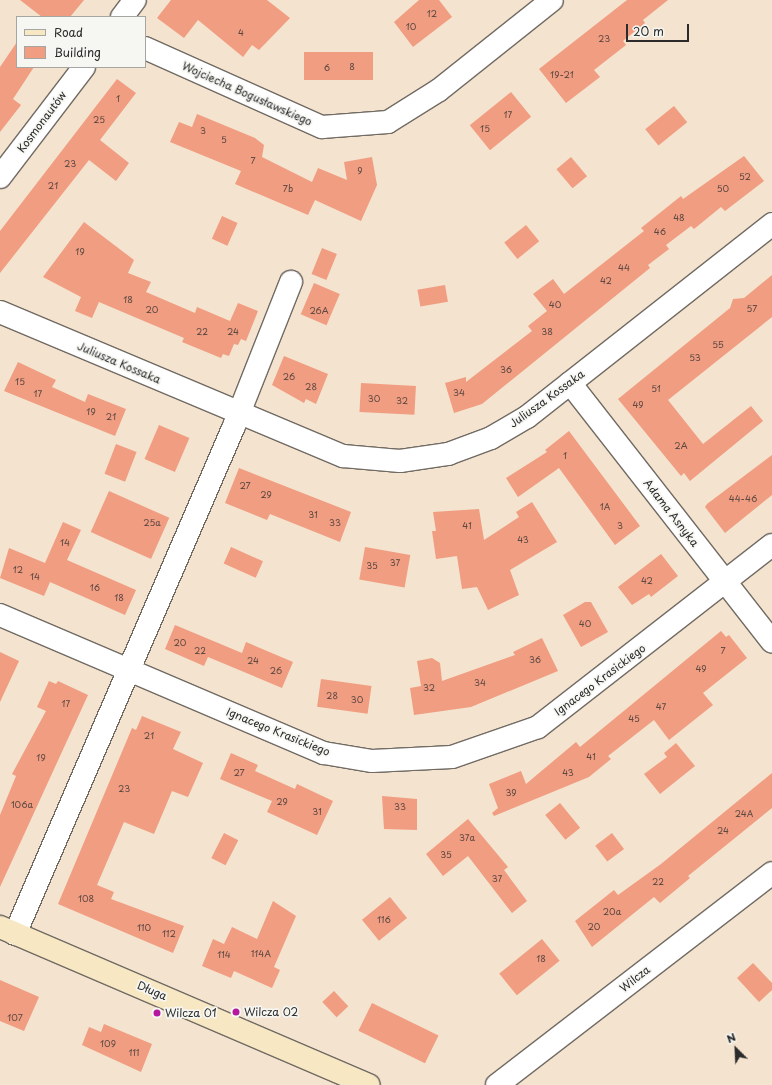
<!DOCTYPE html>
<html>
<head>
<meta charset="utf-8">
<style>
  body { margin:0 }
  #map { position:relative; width:772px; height:1085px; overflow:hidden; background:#f4e3ce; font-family:"Playpen Sans",sans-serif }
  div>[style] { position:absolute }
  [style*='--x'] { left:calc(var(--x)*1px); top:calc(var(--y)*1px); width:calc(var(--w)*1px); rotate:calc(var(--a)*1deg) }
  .building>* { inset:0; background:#f09d82; transform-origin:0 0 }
  .roads { filter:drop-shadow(1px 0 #716b64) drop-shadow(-1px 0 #716b64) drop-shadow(0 1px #716b64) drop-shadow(0 -1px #716b64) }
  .street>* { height:22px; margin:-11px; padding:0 11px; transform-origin:11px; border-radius:11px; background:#fff }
  .secondary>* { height:22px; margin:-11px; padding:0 11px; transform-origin:11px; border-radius:11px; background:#f7e8c3 }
  .dots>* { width:11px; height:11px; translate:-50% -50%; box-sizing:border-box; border:2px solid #f6f6f2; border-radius:50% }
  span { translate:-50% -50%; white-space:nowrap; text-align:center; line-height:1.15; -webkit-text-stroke:3.5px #f6f6f2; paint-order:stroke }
  .number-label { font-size:9px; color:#5c4841 }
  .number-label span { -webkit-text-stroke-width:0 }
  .street-label { font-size:11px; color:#2b2b2b }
  .poi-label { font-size:11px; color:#2b2b2b }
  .left { translate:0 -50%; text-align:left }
  .legend { position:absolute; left:16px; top:16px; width:130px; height:52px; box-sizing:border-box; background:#f6f6f2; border:1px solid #a5a5a2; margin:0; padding:5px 7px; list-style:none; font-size:12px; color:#2b2b2b }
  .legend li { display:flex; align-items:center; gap:8px; height:20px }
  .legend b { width:20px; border:1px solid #a5a5a2 }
  .north { position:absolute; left:716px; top:1029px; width:40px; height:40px; -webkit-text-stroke:3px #f6f6f2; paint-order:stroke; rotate:336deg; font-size:11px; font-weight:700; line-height:16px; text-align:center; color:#2b2b2b }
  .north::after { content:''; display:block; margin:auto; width:14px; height:18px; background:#2b2b2b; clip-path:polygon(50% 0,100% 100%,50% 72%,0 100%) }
  .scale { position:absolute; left:626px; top:24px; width:63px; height:18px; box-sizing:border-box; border:2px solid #2b2b2b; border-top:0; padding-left:5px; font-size:12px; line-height:14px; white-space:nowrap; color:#2b2b2b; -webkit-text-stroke:3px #f6f6f2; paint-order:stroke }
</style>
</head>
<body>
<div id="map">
  <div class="building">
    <i style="clip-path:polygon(20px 0,84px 0,70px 17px,42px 17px)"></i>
    <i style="clip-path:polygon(171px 0,267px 0,290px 18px,259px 50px,252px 45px,243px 57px,198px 20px,184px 38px,157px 18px)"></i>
    <i style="clip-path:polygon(419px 0,439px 0,452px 17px,413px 47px,394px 22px)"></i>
    <i style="clip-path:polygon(627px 0,668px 0,643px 20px,645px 23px,623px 41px,626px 45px,594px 70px,600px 77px,566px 103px,539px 69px)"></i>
    <i style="clip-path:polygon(17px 42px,17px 67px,34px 67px,13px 99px,21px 105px,0 132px,0 67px)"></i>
    <i style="left:373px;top:52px;width:28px;height:69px;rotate:90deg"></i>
    <i style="clip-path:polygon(117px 79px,136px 93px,100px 140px,129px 163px,116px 181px,89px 160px,0 273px,0 231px)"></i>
    <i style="left:511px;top:92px;width:32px;height:53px;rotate:51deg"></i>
    <i style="left:674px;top:106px;width:21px;height:37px;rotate:51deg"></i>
    <i style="clip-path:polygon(197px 114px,255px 138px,264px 145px,262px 157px,312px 182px,318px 168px,347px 180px,344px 162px,372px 157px,377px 185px,361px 221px,315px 200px,308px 215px,235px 184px,241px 171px,170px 142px,179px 122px,192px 127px)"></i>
    <i style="clip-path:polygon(744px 156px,764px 181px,725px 211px,721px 207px,694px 229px,691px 226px,666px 245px,669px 249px,648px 265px,650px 268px,482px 404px,454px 413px,445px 383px,466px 377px,466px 382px,532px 331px,528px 326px,547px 311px,533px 294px,553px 279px,564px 294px,644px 231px,641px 228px,681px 196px,683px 199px)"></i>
    <i style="left:571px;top:157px;width:25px;height:19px;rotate:50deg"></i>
    <i style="left:222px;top:216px;width:17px;height:25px;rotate:24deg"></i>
    <i style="clip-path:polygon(84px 222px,134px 260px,128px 273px,151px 282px,146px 292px,195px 313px,197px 307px,230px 321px,238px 303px,258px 311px,246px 341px,241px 339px,238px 345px,234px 344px,229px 356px,223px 354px,221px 358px,182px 342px,184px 338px,99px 302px,92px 318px,75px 311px,81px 297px,43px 277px)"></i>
    <i style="left:526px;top:225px;width:21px;height:28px;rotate:51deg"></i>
    <i style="left:322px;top:248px;width:16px;height:28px;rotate:22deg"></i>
    <i style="clip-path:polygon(772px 275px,772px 317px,668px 400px,703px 444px,751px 406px,763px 421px,690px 481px,684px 473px,681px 476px,618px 399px,730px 308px,733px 299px,744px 298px)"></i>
    <i style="left:314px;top:283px;width:28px;height:34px;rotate:23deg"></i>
    <i style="left:445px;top:285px;width:17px;height:28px;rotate:80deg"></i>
    <i style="clip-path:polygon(284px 356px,328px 374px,316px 404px,306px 399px,304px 403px,272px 385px)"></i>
    <i style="clip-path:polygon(18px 362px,56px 380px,52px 387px,85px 402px,88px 394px,126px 409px,115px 436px,4px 391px)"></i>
    <i style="left:361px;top:383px;width:55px;height:29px;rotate:3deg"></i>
    <i style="left:159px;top:425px;width:33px;height:37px;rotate:23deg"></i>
    <i style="clip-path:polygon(569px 431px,640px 526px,615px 545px,559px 468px,518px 497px,506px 478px,547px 452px,545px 450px)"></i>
    <i style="left:116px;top:444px;width:22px;height:32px;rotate:21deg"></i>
    <i style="clip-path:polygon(772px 455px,772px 495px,725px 533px,705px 507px,707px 504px)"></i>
    <i style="clip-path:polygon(239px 468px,351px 512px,340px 542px,270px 514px,267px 520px,225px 503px)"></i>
    <i style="left:109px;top:491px;width:66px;height:45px;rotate:24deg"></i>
    <i style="clip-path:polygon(532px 502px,557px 542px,510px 570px,519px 595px,488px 610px,477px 587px,462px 589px,457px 556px,436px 559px,432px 531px,436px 531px,433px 512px,479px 509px,484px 540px,519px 517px,516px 512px)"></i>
    <i style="clip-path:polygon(63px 522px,81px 530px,67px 560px,136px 590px,125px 615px,50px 582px,44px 596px,0 578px,9px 548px,45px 563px)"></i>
    <i style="left:231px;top:547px;width:35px;height:18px;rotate:24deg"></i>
    <i style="left:365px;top:547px;width:46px;height:33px;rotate:10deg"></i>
    <i style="clip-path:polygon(661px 554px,678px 576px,651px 597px,649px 594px,632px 605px,618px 587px)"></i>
    <i style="clip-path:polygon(585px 602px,591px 602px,608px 632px,581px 647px,563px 615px)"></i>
    <i style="clip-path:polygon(175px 625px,242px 653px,246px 642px,293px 662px,282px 688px,208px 657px,204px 666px,165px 649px)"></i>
    <i style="clip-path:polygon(721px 631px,726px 637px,729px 635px,747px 658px,703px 693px,713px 705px,669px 740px,654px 720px,608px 756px,611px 759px,589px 777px,494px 816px,492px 813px,498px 808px,489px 784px,521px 771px,526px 784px,576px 742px,580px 747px)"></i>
    <i style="clip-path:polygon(542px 638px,558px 671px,471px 707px,414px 715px,410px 688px,421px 686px,417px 661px,432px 658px,440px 663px,442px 681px,515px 655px,513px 652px)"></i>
    <i style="clip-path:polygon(0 652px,19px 661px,0 702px)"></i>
    <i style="left:321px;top:679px;width:51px;height:28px;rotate:8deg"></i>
    <i style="clip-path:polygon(49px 681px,56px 684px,58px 681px,88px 695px,0 887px,0 815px,16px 776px,12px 774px,46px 711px,37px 707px)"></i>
    <i style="clip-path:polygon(142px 716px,181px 732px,173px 749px,203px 763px,188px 797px,172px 791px,154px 834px,124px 822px,97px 885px,114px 892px,111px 899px,184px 926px,173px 953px,58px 904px,132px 728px,136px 730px)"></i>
    <i style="clip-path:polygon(676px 743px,695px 766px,660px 794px,644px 774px,667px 757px,664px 753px)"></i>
    <i style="clip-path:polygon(231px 753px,258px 765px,255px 771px,295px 789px,297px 784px,333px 801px,317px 835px,267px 812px,272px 801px,220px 779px)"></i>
    <i style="clip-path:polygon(772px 773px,772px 808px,688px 876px,690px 878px,660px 903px,654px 897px,592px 947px,575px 921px,614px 890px,618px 895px,661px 864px)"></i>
    <i style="clip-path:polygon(382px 796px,417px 799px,417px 830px,384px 829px)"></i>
    <i style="left:560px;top:803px;width:32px;height:19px;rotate:51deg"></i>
    <i style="clip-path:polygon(468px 819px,508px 867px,504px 870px,527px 901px,512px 913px,468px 856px,443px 876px,426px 854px)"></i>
    <i style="left:224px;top:833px;width:16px;height:28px;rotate:27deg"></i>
    <i style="left:612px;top:833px;width:20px;height:21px;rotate:53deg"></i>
    <i style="left:390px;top:897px;width:27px;height:36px;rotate:51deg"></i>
    <i style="clip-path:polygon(273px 901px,296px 916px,274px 967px,280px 970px,272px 988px,234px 971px,231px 978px,202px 966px,213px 939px,224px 944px,232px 927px,257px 939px)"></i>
    <i style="left:542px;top:939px;width:28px;height:55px;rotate:51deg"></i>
    <i style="clip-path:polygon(753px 963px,772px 983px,772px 990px,759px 1002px,737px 978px)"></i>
    <i style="clip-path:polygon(0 980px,39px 997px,24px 1031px,0 1021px)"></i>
    <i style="left:334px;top:991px;width:21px;height:16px;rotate:47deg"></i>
    <i style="left:372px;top:1003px;width:74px;height:31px;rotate:26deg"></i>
    <i style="clip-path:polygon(104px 1024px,152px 1044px,141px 1072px,82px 1045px,89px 1027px,101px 1032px)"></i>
  </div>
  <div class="roads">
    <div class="street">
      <i style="--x:122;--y:17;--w:21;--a:-53"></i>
      <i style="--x:145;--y:48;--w:194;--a:24.1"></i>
      <i style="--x:322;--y:127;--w:66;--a:-4.3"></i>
      <i style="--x:388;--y:122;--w:60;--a:-32.1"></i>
      <i style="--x:439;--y:90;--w:144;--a:-38.5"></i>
      <i style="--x:0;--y:177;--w:138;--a:-52.6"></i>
      <i style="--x:0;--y:312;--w:372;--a:22.8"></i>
      <i style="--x:343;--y:456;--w:57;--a:5"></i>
      <i style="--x:400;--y:461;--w:49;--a:-8.3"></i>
      <i style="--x:448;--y:454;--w:46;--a:-20.4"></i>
      <i style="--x:491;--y:438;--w:42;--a:-30.3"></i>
      <i style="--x:527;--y:417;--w:312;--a:-38.2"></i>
      <i style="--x:570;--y:383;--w:328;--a:52"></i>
      <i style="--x:0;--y:615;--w:352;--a:23.1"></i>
      <i style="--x:324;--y:753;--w:49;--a:9.5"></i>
      <i style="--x:372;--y:761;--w:80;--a:-2.9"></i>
      <i style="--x:452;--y:757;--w:91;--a:-19.2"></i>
      <i style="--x:538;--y:727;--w:296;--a:-37.9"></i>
      <i style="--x:15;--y:934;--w:553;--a:-66.68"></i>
      <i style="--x:234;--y:426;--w:155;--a:-68.4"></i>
      <i style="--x:497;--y:1085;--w:347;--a:-37.6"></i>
    </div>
    <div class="secondary">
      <i style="--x:0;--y:927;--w:401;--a:23.2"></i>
    </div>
  </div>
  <div class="dots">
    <i style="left:236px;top:1012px;background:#b5179e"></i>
    <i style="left:157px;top:1013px;background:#b5179e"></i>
  </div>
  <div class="number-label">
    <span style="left:432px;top:13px">12</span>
    <span style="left:411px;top:26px">10</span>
    <span style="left:241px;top:32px">4</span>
    <span style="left:604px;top:38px">23</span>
    <span style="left:352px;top:66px">8</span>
    <span style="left:327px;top:67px">6</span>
    <span style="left:562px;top:74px">19-21</span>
    <span style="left:118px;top:98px">1</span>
    <span style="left:508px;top:114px">17</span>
    <span style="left:99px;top:119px">25</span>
    <span style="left:485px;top:128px">15</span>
    <span style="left:203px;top:130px">3</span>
    <span style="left:224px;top:139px">5</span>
    <span style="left:253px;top:160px">7</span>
    <span style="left:70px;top:163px">23</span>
    <span style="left:360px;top:170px">9</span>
    <span style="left:745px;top:176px">52</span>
    <span style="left:53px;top:185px">21</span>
    <span style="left:288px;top:188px">7b</span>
    <span style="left:723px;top:188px">50</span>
    <span style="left:679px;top:217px">48</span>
    <span style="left:660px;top:231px">46</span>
    <span style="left:80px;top:251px">19</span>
    <span style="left:624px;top:267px">44</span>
    <span style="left:606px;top:280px">42</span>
    <span style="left:128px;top:299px">18</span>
    <span style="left:555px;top:304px">40</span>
    <span style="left:752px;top:308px">57</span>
    <span style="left:152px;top:309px">20</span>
    <span style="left:319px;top:310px">26A</span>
    <span style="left:202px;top:331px">22</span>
    <span style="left:233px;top:331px">24</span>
    <span style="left:547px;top:331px">38</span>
    <span style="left:718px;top:344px">55</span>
    <span style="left:695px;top:357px">53</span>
    <span style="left:506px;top:369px">36</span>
    <span style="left:289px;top:376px">26</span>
    <span style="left:20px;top:381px">15</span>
    <span style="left:311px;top:386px">28</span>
    <span style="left:656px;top:388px">51</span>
    <span style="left:459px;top:392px">34</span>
    <span style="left:38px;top:393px">17</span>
    <span style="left:374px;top:398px">30</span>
    <span style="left:402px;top:400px">32</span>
    <span style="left:638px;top:404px">49</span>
    <span style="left:91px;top:411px">19</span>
    <span style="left:111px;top:416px">21</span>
    <span style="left:681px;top:445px">2A</span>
    <span style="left:565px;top:455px">1</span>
    <span style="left:245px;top:485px">27</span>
    <span style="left:266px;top:494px">29</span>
    <span style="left:743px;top:498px">44-46</span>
    <span style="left:605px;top:506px">1A</span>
    <span style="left:313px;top:514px">31</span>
    <span style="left:152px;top:522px">25a</span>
    <span style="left:335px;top:522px">33</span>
    <span style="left:467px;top:525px">41</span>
    <span style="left:620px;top:525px">3</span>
    <span style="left:523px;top:539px">43</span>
    <span style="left:65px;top:542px">14</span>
    <span style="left:395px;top:562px">37</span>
    <span style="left:372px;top:565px">35</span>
    <span style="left:18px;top:569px">12</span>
    <span style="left:35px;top:576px">14</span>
    <span style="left:647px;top:580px">42</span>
    <span style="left:95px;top:587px">16</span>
    <span style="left:119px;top:597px">18</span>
    <span style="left:585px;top:623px">40</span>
    <span style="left:180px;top:642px">20</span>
    <span style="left:200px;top:650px">22</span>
    <span style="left:723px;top:650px">7</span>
    <span style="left:535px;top:659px">36</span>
    <span style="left:253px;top:660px">24</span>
    <span style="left:701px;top:668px">49</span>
    <span style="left:276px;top:670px">26</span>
    <span style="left:480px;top:682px">34</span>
    <span style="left:429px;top:687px">32</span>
    <span style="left:332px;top:695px">28</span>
    <span style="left:357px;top:699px">30</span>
    <span style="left:66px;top:703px">17</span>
    <span style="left:661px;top:706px">47</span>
    <span style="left:634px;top:718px">45</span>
    <span style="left:149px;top:735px">21</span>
    <span style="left:591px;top:756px">41</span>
    <span style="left:41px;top:757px">19</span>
    <span style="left:239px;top:772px">27</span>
    <span style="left:568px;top:772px">43</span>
    <span style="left:124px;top:788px">23</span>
    <span style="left:511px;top:792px">39</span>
    <span style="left:282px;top:801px">29</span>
    <span style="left:22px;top:804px">106a</span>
    <span style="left:400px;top:806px">33</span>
    <span style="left:317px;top:811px">31</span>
    <span style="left:744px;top:813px">24A</span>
    <span style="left:723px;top:830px">24</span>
    <span style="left:467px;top:837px">37a</span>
    <span style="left:446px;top:854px">35</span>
    <span style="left:497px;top:878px">37</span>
    <span style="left:658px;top:881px">22</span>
    <span style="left:86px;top:898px">108</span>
    <span style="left:612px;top:911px">20a</span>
    <span style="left:384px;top:919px">116</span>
    <span style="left:594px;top:926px">20</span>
    <span style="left:144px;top:927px">110</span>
    <span style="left:169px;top:933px">112</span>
    <span style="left:261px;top:953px">114A</span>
    <span style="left:224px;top:954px">114</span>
    <span style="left:541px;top:958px">18</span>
    <span style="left:15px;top:1017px">107</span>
    <span style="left:108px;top:1043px">109</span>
    <span style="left:134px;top:1052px">111</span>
  </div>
  <div class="street-label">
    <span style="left:247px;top:94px;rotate:24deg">Wojciecha Bogusławskiego</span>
    <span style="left:42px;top:122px;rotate:-53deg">Kosmonautów</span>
    <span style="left:119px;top:363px;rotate:23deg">Juliusza Kossaka</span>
    <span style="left:547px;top:399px;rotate:-36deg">Juliusza Kossaka</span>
    <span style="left:671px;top:513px;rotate:52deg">Adama Asnyka</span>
    <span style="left:600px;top:680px;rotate:-37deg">Ignacego Krasickiego</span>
    <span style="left:278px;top:732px;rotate:22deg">Ignacego Krasickiego</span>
    <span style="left:635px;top:979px;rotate:-38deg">Wilcza</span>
    <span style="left:152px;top:991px;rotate:23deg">Długa</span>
  </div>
  <div class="poi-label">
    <span class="left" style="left:244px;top:1012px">Wilcza 02</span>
    <span class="left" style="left:165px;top:1013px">Wilcza 01</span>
  </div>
  <ul class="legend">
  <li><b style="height:5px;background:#f7e8c3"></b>Road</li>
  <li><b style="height:11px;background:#f09d82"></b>Building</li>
  </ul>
  <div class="north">N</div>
  <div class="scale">20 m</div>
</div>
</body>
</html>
